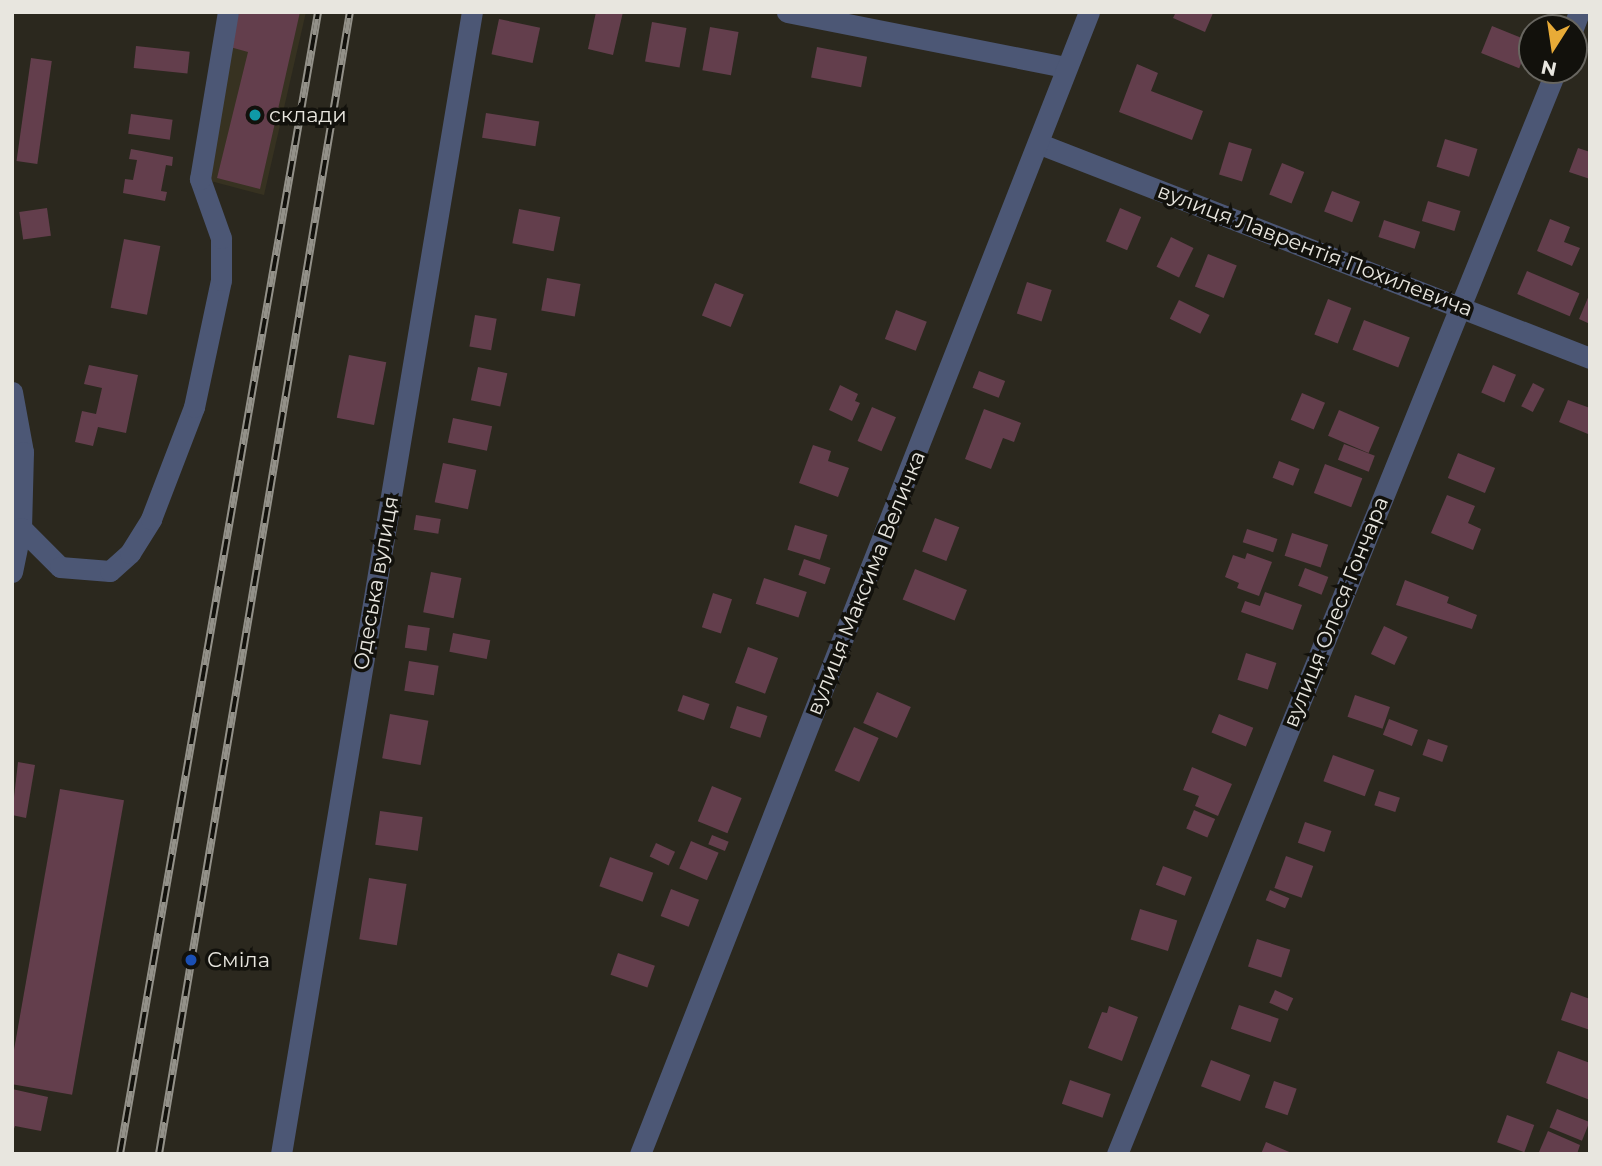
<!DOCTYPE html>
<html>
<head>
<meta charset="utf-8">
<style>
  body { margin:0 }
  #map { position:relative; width:1602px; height:1166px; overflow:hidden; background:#2b281e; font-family:Montserrat,sans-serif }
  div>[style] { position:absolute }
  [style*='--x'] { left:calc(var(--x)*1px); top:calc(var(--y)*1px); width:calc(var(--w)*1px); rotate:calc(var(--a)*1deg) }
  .built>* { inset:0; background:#373221 }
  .building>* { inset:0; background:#633e4c; transform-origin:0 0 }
  .street>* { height:21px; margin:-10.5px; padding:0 10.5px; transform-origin:10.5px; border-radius:10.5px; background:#4c5775 }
  .rail>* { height:8px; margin-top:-4px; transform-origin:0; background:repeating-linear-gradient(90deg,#12110c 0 16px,#939189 0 32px); box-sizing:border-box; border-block:2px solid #939189 }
  .dots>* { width:19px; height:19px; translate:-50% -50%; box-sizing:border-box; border:4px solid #12110c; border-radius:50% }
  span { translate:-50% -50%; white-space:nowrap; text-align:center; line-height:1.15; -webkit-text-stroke:7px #12110c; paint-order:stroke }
  .poi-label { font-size:21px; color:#e8e6df }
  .left { translate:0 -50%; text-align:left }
  .street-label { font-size:21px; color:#e8e6df }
  .frame { position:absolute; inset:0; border:14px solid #e8e6df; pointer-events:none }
  .north { position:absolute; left:1518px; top:14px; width:70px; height:70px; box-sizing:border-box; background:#12110c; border:2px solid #686660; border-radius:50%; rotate:192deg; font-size:19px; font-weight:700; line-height:28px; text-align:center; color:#e8e6df }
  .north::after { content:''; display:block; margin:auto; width:24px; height:32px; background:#e8ab37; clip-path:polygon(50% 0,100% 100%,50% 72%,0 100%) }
</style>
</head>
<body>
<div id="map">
  <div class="built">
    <i style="clip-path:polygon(231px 12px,306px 12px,264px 195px,203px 179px)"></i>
  </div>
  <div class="building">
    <i style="clip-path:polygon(239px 12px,300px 12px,260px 189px,217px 178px,248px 52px,230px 47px)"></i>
    <i style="clip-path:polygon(596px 12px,623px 12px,613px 55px,588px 49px)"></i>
    <i style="clip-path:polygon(1176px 12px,1211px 12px,1213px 13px,1205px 32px,1173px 18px)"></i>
    <i style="left:499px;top:19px;width:42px;height:36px;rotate:12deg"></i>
    <i style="left:652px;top:22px;width:35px;height:40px;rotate:10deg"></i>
    <i style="left:1492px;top:26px;width:41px;height:29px;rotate:22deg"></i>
    <i style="left:710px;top:27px;width:29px;height:44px;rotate:10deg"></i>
    <i style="left:136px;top:46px;width:54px;height:22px;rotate:6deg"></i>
    <i style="left:817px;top:47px;width:51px;height:31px;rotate:11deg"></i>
    <i style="left:31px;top:58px;width:21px;height:104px;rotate:8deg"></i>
    <i style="clip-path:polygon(1137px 64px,1158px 73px,1151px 91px,1203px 111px,1192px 140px,1119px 112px)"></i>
    <i style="left:486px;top:113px;width:54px;height:25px;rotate:9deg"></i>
    <i style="left:131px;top:114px;width:42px;height:20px;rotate:8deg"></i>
    <i style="left:1445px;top:139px;width:34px;height:29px;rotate:17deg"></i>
    <i style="left:1229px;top:142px;width:24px;height:34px;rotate:17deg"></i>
    <i style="clip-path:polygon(1578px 148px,1590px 152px,1590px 179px,1569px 172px)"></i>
    <i style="clip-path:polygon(131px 149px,173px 157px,172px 166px,166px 165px,161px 191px,167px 192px,165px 201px,123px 193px,125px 179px,133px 180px,137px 160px,129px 159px)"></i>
    <i style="left:1282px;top:163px;width:24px;height:34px;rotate:22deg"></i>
    <i style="left:1332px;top:191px;width:30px;height:22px;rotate:21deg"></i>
    <i style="left:1428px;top:201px;width:34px;height:21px;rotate:17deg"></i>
    <i style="left:47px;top:208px;width:28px;height:28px;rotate:82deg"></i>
    <i style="left:1120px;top:208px;width:23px;height:36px;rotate:23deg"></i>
    <i style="left:519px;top:209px;width:42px;height:35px;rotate:11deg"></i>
    <i style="clip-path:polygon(1550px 219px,1570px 227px,1564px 242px,1580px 248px,1572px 266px,1537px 251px)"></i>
    <i style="left:1384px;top:220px;width:38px;height:18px;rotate:18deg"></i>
    <i style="left:1171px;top:237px;width:25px;height:33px;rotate:26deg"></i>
    <i style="left:124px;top:239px;width:37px;height:70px;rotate:11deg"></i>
    <i style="left:1208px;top:254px;width:31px;height:35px;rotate:22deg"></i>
    <i style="left:1527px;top:271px;width:57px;height:25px;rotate:23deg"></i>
    <i style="left:547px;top:278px;width:34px;height:33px;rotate:10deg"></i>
    <i style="left:1027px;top:282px;width:26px;height:33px;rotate:18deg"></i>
    <i style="left:715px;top:283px;width:31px;height:35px;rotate:22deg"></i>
    <i style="clip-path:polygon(1590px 293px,1590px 324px,1579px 319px)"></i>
    <i style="left:1328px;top:299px;width:25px;height:38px;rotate:21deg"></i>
    <i style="left:1179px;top:300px;width:34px;height:21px;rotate:26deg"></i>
    <i style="left:896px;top:310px;width:33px;height:31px;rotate:21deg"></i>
    <i style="left:475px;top:315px;width:22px;height:32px;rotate:10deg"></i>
    <i style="left:1364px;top:320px;width:49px;height:32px;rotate:21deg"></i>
    <i style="left:349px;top:355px;width:38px;height:64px;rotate:11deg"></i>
    <i style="clip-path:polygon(89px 365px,138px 375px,126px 433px,98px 427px,93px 446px,75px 442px,82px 411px,96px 414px,102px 388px,84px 384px)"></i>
    <i style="left:1493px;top:365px;width:25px;height:30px;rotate:23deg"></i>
    <i style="left:478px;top:367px;width:30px;height:34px;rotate:12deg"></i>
    <i style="left:979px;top:371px;width:28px;height:18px;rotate:21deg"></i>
    <i style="left:1533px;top:383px;width:13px;height:26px;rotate:27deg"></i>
    <i style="clip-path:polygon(840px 385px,858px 394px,855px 401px,860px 403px,852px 421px,829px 410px)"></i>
    <i style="left:1302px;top:393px;width:25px;height:29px;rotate:23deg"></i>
    <i style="clip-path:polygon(1568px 400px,1590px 408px,1588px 434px,1559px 422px)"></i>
    <i style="left:872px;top:407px;width:26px;height:37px;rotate:23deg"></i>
    <i style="clip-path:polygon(984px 409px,1021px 423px,1014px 442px,1003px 438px,991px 469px,965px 459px)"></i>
    <i style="left:1339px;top:410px;width:44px;height:28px;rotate:23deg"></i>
    <i style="left:453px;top:418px;width:40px;height:25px;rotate:12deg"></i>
    <i style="left:1344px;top:444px;width:33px;height:17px;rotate:21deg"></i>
    <i style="clip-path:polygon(813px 445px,831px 451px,828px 461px,849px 468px,838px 497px,799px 483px)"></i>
    <i style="left:1458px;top:453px;width:40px;height:27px;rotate:22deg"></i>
    <i style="left:1279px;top:461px;width:22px;height:18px;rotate:21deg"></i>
    <i style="left:443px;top:463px;width:34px;height:40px;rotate:12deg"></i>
    <i style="left:1325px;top:464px;width:40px;height:31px;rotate:21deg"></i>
    <i style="clip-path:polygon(1447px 495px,1475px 506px,1468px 523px,1481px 529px,1473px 550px,1431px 533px)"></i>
    <i style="left:416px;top:515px;width:25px;height:15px;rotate:9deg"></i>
    <i style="left:935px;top:518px;width:26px;height:36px;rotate:21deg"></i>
    <i style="left:795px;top:525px;width:34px;height:26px;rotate:17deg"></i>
    <i style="left:1247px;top:529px;width:32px;height:14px;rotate:18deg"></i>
    <i style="left:1292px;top:533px;width:38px;height:24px;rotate:18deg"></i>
    <i style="clip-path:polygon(1247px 553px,1272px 562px,1259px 596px,1237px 588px,1239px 583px,1225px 577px,1233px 555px,1245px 559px)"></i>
    <i style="left:804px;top:559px;width:28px;height:17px;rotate:19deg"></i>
    <i style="left:1305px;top:568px;width:25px;height:19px;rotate:21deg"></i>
    <i style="left:915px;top:569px;width:56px;height:33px;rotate:22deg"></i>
    <i style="left:431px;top:572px;width:31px;height:41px;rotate:11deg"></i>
    <i style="left:764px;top:578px;width:45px;height:27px;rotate:18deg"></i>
    <i style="clip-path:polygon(1405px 580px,1449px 597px,1447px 603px,1477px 615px,1472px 629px,1396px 605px)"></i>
    <i style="clip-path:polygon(1265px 592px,1302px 605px,1293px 630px,1241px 612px,1245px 601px,1260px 606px)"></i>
    <i style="left:713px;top:593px;width:20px;height:36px;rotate:18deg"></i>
    <i style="left:408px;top:625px;width:22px;height:23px;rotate:8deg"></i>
    <i style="left:1384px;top:626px;width:26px;height:31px;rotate:25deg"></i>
    <i style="left:453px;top:633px;width:38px;height:19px;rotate:11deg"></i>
    <i style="left:748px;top:647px;width:32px;height:38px;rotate:20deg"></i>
    <i style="left:1246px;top:653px;width:32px;height:28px;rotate:18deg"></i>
    <i style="left:409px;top:661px;width:30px;height:30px;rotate:9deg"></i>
    <i style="left:877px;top:692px;width:37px;height:34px;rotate:24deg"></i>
    <i style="left:683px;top:695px;width:28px;height:17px;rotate:19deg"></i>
    <i style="left:1355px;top:695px;width:37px;height:23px;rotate:19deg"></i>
    <i style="left:737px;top:706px;width:32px;height:23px;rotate:18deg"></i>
    <i style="left:390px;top:714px;width:39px;height:45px;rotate:10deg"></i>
    <i style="left:1219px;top:714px;width:37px;height:20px;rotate:22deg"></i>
    <i style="left:1389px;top:719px;width:31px;height:17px;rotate:21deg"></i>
    <i style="left:854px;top:727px;width:27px;height:48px;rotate:24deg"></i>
    <i style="left:1428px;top:739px;width:21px;height:17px;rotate:19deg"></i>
    <i style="left:1333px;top:755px;width:44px;height:28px;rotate:20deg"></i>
    <i style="clip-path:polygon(18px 762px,35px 765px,26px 818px,12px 815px)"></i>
    <i style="clip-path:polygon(1192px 767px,1232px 784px,1218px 816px,1195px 806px,1199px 796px,1183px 790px)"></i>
    <i style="left:712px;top:786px;width:32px;height:38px;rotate:22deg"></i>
    <i style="left:60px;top:789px;width:65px;height:299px;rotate:10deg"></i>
    <i style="left:1379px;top:791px;width:22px;height:15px;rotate:18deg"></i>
    <i style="left:1194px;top:810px;width:23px;height:20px;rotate:23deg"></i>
    <i style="left:380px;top:811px;width:43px;height:34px;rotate:8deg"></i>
    <i style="left:1305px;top:822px;width:28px;height:22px;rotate:19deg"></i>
    <i style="left:712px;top:835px;width:18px;height:10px;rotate:22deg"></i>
    <i style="left:691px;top:841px;width:30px;height:30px;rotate:23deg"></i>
    <i style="left:656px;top:843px;width:21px;height:15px;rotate:25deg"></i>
    <i style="left:1286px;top:856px;width:29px;height:34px;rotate:20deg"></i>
    <i style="left:610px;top:857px;width:46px;height:31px;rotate:20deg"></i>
    <i style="left:1163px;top:866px;width:31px;height:20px;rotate:21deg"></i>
    <i style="left:369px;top:878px;width:38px;height:62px;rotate:9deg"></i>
    <i style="left:671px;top:889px;width:30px;height:29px;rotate:21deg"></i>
    <i style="left:1270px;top:890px;width:21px;height:11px;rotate:23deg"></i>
    <i style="left:1140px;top:909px;width:39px;height:32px;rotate:17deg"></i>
    <i style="left:1257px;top:939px;width:35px;height:29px;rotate:18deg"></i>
    <i style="left:618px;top:953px;width:39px;height:23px;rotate:19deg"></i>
    <i style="left:1275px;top:990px;width:20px;height:14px;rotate:24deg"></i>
    <i style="clip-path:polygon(1571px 992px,1590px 999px,1590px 1030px,1561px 1020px)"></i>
    <i style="left:1239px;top:1005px;width:42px;height:25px;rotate:19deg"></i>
    <i style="clip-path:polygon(1109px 1006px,1138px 1017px,1122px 1061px,1088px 1048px,1102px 1012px,1107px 1013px)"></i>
    <i style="clip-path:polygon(1558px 1051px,1590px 1063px,1590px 1100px,1546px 1083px)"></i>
    <i style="left:1211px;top:1060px;width:42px;height:28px;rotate:21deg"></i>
    <i style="left:1070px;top:1080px;width:43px;height:25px;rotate:19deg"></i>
    <i style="left:1274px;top:1081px;width:24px;height:28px;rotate:19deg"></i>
    <i style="clip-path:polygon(12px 1089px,48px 1097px,41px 1131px,15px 1126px,12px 1134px)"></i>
    <i style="left:1557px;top:1109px;width:35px;height:20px;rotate:22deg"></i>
    <i style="left:1507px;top:1115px;width:29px;height:29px;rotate:20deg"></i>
    <i style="clip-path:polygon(1548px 1131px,1580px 1145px,1577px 1154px,1539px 1152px)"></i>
    <i style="clip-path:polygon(1266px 1142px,1294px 1154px,1261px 1154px)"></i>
  </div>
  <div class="street">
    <i style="--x:787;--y:12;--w:284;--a:11.2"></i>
    <i style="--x:1573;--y:28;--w:17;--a:-69"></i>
    <i style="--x:1040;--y:144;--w:590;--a:21.26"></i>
    <i style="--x:12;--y:392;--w:61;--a:79.6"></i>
    <i style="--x:23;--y:452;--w:76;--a:91.5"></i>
    <i style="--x:12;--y:572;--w:45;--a:-78.4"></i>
    <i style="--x:21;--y:528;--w:55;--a:45"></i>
    <i style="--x:60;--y:567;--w:50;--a:4.6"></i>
    <i style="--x:110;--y:571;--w:27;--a:-42"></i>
    <i style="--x:130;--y:553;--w:40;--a:-58"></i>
    <i style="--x:151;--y:519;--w:120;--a:-69"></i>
    <i style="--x:194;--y:407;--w:130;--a:-78"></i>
    <i style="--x:221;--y:280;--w:42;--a:-90"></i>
    <i style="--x:221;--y:238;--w:63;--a:-109.6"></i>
    <i style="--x:200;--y:179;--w:169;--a:-80.5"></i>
    <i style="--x:281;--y:1154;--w:1158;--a:-80.51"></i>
    <i style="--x:640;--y:1154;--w:1227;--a:-68.54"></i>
    <i style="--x:1117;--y:1154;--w:1170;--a:-67.95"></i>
  </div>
  <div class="rail">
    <i style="--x:120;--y:1154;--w:1159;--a:-80.16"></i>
    <i style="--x:159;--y:1154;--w:1158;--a:-80.51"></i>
  </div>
  <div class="dots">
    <i style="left:255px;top:115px;background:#0f9aa8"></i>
    <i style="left:191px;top:960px;background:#1a4fb4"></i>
  </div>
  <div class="poi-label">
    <span class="left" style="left:269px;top:115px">склади</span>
    <span class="left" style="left:207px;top:960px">Сміла</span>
  </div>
  <div class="street-label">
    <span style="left:1315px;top:250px;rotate:21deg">вулиця Лаврентія Похилевича</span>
    <span style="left:376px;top:583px;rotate:-80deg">Одеська вулиця</span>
    <span style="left:866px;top:583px;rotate:-68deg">вулиця Максима Величка</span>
    <span style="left:1336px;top:612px;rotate:-68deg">вулиця Олеся Гончара</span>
  </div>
  <div class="frame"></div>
  <div class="north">N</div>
</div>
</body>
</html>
